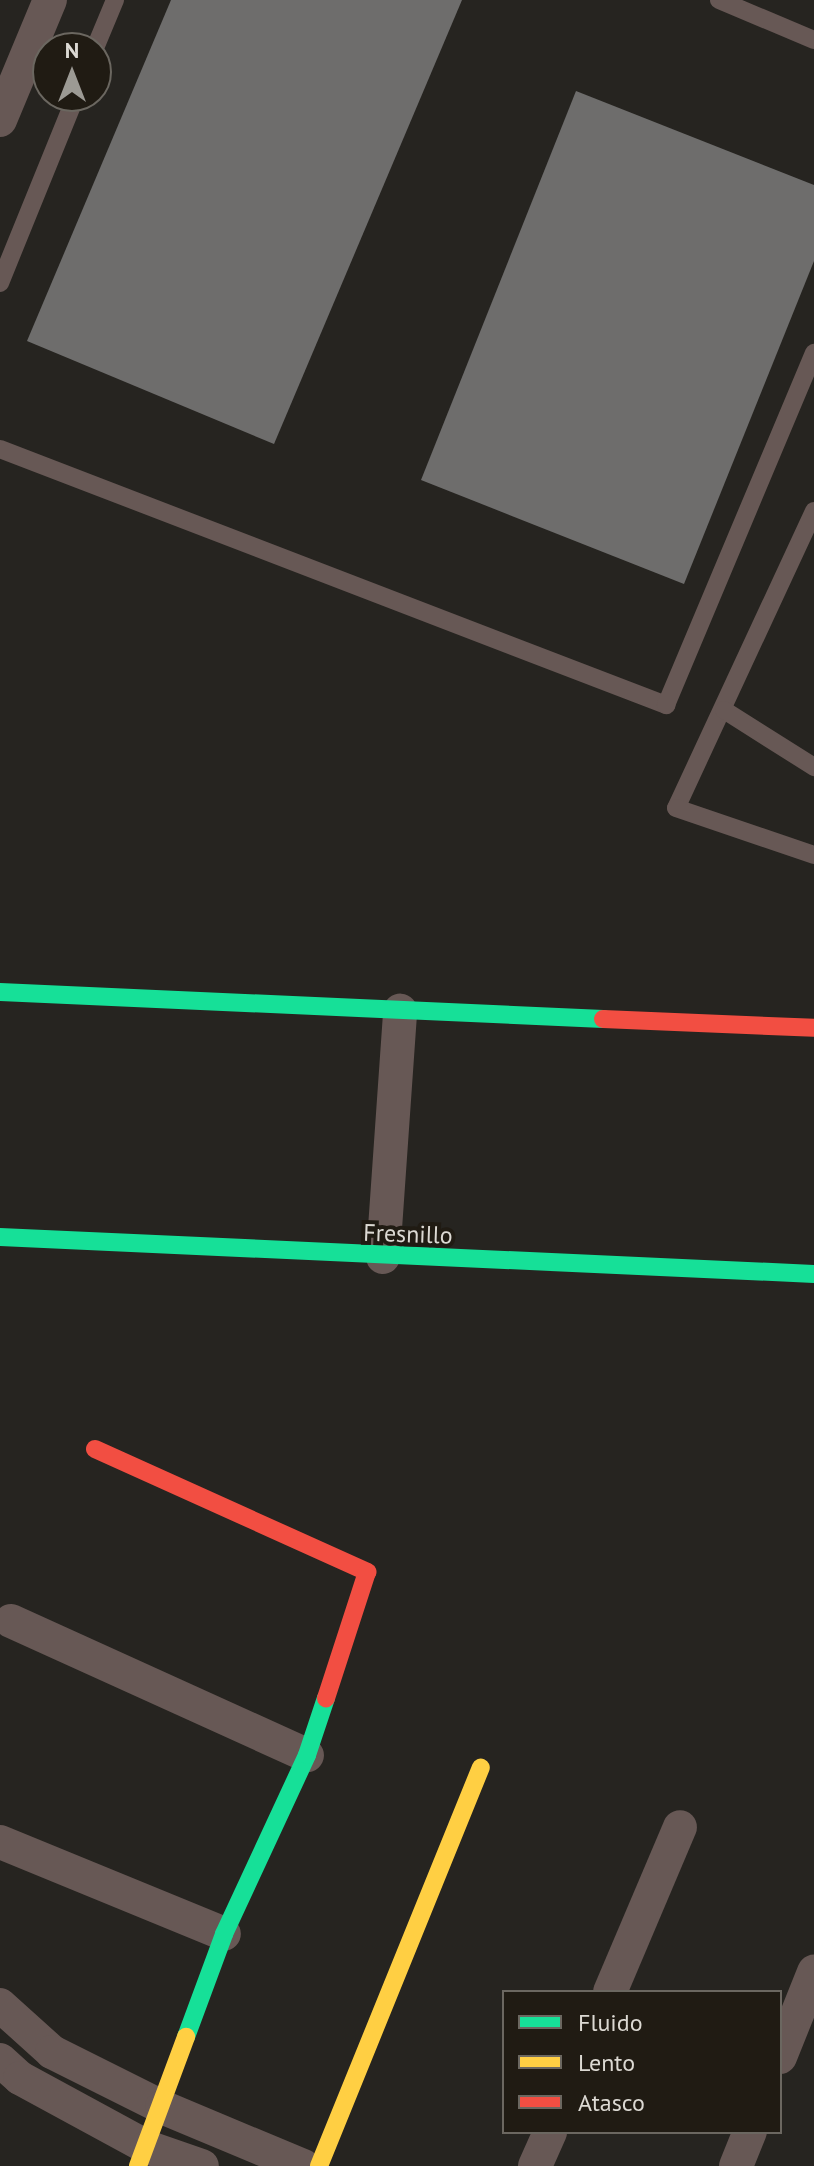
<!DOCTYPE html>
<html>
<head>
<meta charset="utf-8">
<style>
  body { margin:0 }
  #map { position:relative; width:814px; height:2166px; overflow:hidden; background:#262420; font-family:"PT Sans",sans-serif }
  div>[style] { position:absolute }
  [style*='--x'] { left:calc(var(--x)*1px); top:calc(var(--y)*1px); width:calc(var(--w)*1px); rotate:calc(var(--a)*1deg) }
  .building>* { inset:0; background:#6e6d6c }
  .lane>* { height:18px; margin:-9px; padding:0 9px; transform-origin:9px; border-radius:9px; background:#675855 }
  .street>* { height:34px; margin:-17px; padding:0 17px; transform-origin:17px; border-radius:17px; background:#675855 }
  .fast>* { height:18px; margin:-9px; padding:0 9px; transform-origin:9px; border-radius:9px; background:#16e098 }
  .slow>* { height:18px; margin:-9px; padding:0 9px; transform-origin:9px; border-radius:9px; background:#ffcf43 }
  .jam>* { height:18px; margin:-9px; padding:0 9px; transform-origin:9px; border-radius:9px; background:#f24e42 }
  span { translate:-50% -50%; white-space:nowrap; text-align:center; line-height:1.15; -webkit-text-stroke:8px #201b13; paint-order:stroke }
  .street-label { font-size:24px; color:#dcd9d3 }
  .legend { position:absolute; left:502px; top:1990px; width:280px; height:144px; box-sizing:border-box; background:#201b13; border:2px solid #6b6760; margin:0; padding:10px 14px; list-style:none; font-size:24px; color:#dcd9d3 }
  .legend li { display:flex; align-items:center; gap:16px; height:40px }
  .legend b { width:40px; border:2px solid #6b6760 }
  .north { position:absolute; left:32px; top:32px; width:80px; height:80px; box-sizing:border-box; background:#201b13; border:2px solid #6b6760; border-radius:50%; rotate:0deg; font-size:22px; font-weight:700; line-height:32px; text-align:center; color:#dcd9d3 }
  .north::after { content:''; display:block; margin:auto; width:28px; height:36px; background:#9c9a94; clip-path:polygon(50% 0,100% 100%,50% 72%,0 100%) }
</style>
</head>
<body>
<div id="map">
  <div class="building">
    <i style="clip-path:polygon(171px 0,462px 0,274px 444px,27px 341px)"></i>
    <i style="clip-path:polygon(576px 91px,814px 185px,814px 261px,684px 584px,421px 480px)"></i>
  </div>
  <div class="lane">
    <i style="--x:719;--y:0;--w:103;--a:22.8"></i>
    <i style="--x:95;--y:48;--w:52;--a:-67.4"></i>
    <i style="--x:0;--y:283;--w:202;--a:-67.9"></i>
    <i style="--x:0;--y:449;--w:714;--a:21.03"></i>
    <i style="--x:666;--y:705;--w:382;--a:-67.2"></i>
    <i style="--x:814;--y:511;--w:327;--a:114.9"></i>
    <i style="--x:676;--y:808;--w:146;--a:18.8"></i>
    <i style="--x:724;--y:710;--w:107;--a:32.3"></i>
  </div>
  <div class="street">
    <i style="--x:0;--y:120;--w:130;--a:-67.4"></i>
    <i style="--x:383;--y:1257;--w:247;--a:-86"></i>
    <i style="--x:11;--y:1621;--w:325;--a:24.4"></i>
    <i style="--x:0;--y:1842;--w:242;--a:22.3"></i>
    <i style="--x:610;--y:1992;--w:179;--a:-67"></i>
    <i style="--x:0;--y:2005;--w:70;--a:42.1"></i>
    <i style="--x:52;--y:2052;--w:123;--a:26.6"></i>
    <i style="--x:162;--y:2107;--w:153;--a:22.7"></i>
    <i style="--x:780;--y:2057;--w:92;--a:-68.2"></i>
    <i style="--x:0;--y:2060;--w:27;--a:42"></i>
    <i style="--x:20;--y:2078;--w:145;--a:28.5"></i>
    <i style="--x:147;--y:2147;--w:58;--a:19.1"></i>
    <i style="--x:535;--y:2166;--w:37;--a:-66"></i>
    <i style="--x:736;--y:2166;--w:37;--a:-68"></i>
  </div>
  <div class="fast">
    <i style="--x:0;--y:992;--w:604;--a:2.56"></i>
    <i style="--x:0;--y:1237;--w:815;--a:2.6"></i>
    <i style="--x:186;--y:2037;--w:110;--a:-69.7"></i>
    <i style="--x:224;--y:1934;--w:197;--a:-65.1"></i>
    <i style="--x:307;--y:1755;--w:60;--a:-71.6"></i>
  </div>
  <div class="slow">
    <i style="--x:138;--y:2166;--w:138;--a:-69.6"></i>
    <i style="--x:319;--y:2166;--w:430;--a:-67.9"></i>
  </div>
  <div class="jam">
    <i style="--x:603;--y:1019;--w:211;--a:2.4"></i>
    <i style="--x:95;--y:1449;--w:299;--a:24.3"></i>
    <i style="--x:367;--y:1572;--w:133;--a:108"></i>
  </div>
  <div class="street-label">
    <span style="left:408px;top:1234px;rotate:2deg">Fresnillo</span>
  </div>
  <ul class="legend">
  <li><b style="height:10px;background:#16e098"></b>Fluido</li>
  <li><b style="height:10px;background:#ffcf43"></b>Lento</li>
  <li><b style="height:10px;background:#f24e42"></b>Atasco</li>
  </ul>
  <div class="north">N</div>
</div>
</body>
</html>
